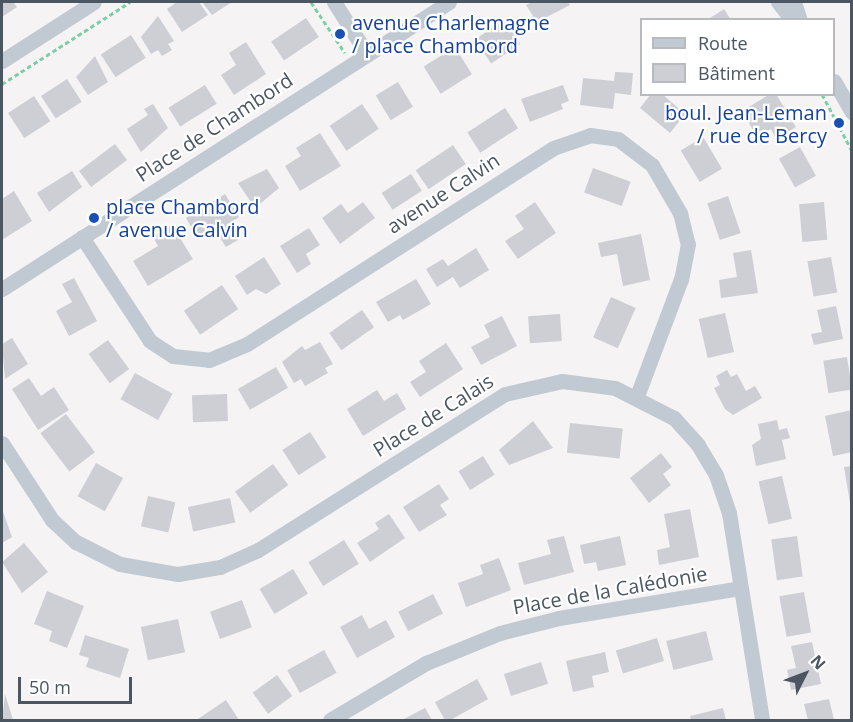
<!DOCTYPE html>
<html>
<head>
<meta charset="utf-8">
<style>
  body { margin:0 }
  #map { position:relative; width:853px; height:722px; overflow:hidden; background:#f5f3f3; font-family:"Open Sans",sans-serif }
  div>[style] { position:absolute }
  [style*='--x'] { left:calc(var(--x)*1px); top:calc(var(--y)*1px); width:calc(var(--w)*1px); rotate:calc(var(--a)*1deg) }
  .building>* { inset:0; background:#cdcfd5; transform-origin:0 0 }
  .path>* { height:3px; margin-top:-1.5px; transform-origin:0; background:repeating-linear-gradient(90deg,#7ad0a6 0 4.5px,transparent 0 7.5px) }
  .minor>* { height:15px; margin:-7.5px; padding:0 7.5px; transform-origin:7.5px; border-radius:7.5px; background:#c1cad2 }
  .dots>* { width:16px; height:16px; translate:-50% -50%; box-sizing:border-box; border:3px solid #fff; border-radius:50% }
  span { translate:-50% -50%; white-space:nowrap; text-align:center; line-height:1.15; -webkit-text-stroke:4.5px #fff; paint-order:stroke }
  .transit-label { font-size:20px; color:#164399 }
  .left { translate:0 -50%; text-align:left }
  .right { translate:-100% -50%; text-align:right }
  .street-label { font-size:20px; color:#4a5661 }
  .frame { position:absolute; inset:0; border:3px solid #4a5661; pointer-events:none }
  .legend { position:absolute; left:640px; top:18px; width:195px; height:78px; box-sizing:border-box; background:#fff; border:2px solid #b7bbc0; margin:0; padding:8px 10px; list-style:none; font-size:18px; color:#4a5661 }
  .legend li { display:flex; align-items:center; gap:12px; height:30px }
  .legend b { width:30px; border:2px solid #b7bbc0 }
  .north { position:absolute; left:775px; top:644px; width:60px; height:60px; -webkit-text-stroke:4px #fff; paint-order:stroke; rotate:48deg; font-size:16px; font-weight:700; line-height:24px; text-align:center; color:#4a5661 }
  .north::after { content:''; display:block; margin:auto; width:21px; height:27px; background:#4a5661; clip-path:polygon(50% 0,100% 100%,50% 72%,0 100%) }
  .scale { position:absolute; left:18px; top:677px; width:114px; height:27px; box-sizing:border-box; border:3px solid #4a5661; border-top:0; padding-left:8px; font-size:18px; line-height:21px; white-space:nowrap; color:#4a5661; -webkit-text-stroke:4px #fff; paint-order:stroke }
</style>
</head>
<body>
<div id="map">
  <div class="building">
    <i style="clip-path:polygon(2px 2px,13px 2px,17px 7px,2px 17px)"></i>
    <i style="clip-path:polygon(177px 2px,199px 2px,208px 15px,182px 32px,167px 9px)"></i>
    <i style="clip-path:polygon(202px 2px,232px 2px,212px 15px)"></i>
    <i style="clip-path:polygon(532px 2px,568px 2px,570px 5px,537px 22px,526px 5px)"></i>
    <i style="clip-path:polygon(724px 9px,731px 20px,707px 20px)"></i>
    <i style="clip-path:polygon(158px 16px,174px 41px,168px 44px,172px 50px,162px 56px,158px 50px,151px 54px,141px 37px)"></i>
    <i style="left:306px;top:18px;width:23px;height:42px;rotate:56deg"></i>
    <i style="left:504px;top:20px;width:29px;height:35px;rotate:56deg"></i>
    <i style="left:131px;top:35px;width:27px;height:36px;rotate:57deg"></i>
    <i style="clip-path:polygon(246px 42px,266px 74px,234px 95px,221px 75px,236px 65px,229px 53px)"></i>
    <i style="left:455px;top:47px;width:32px;height:37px;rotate:58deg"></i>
    <i style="clip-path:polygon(95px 56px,108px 82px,88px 95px,76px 77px)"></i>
    <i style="clip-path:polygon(615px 72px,633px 73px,631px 95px,615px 93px,613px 109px,580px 105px,583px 78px,614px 81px)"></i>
    <i style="left:67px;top:79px;width:27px;height:31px;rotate:57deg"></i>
    <i style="left:398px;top:82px;width:29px;height:26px;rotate:59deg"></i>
    <i style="left:205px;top:85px;width:22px;height:43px;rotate:58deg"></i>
    <i style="clip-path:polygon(563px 85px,569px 101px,561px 104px,563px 109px,530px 122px,521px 99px)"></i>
    <i style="clip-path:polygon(651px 94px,662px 94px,685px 114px,670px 133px,640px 108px)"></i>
    <i style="clip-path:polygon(770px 94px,776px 94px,796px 127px,776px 139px,771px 129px,757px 137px,742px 111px)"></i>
    <i style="left:34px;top:96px;width:30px;height:31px;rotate:57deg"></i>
    <i style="clip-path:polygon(153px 104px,168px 128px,141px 152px,127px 129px,148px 115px,144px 109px)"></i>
    <i style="left:362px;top:104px;width:30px;height:39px;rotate:56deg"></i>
    <i style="left:505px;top:108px;width:24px;height:45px;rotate:57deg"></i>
    <i style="clip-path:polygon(320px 133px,341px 166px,300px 191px,285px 166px,301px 156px,296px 148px)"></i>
    <i style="left:703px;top:137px;width:37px;height:26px;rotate:59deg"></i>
    <i style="left:115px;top:144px;width:20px;height:45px;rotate:53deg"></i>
    <i style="left:453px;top:145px;width:23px;height:45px;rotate:56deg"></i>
    <i style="left:800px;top:147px;width:33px;height:24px;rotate:61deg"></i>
    <i style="left:593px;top:168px;width:40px;height:26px;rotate:20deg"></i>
    <i style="clip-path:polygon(267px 169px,279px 188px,255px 208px,238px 183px)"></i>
    <i style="clip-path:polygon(72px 171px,82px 187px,49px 212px,37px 193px)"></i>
    <i style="left:411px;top:174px;width:20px;height:35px;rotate:57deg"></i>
    <i style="clip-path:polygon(14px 191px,32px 221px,2px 240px,2px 199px)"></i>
    <i style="clip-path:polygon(225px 194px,239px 217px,228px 224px,238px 240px,226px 247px,213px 227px,197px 237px,186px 218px)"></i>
    <i style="left:728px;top:196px;width:39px;height:22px;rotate:71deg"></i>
    <i style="clip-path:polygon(363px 202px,375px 218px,340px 244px,322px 218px,341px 204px,348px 213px)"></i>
    <i style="clip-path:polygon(535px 202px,556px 233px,518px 259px,505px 241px,524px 229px,515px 216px)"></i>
    <i style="left:824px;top:202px;width:38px;height:25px;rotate:85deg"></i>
    <i style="clip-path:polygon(172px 225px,193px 259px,148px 286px,133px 261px,158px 246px,153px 237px)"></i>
    <i style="clip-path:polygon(309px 228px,320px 245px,306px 254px,311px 264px,297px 273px,280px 246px)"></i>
    <i style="clip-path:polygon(641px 234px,650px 280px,623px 286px,617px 254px,601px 257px,598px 243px)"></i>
    <i style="clip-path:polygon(476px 248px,489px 270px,460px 288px,453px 277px,437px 287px,426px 269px,443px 259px,448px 266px)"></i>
    <i style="clip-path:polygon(751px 250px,758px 293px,721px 298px,719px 280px,737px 277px,733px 253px)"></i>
    <i style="clip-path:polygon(264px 257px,281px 284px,266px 294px,256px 289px,247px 295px,235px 276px)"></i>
    <i style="left:831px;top:257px;width:36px;height:24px;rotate:80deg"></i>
    <i style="clip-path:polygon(74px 278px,97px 321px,69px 336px,56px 311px,72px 302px,62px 284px)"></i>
    <i style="clip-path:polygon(416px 279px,431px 304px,403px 320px,400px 315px,388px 322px,376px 302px)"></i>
    <i style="left:222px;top:285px;width:29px;height:46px;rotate:56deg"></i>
    <i style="left:611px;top:297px;width:27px;height:44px;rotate:24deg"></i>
    <i style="clip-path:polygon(836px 306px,843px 339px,814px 345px,811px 334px,822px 332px,817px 310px)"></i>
    <i style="left:362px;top:310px;width:21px;height:40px;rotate:55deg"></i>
    <i style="left:725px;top:313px;width:40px;height:27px;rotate:77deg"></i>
    <i style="left:560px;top:314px;width:27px;height:32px;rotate:86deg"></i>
    <i style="clip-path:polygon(502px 316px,517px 346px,481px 365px,471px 347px,490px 337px,484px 325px)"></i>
    <i style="clip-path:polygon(12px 338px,28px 364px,5px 379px,2px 344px)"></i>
    <i style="left:108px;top:340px;width:36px;height:24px;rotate:54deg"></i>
    <i style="clip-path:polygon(320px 342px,333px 364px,325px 368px,328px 373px,305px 386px,301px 379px,294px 383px,282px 362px,302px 346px,305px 350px)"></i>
    <i style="clip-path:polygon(446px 343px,463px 369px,420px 397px,410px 382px,426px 372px,419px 361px)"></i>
    <i style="left:847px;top:357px;width:33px;height:24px;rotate:81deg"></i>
    <i style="left:276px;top:367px;width:24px;height:44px;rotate:60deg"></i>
    <i style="clip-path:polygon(727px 370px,731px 377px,737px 374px,746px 391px,755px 386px,762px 398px,733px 415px,725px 409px,714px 388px,720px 385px,716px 376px)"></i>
    <i style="left:135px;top:373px;width:43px;height:30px;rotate:29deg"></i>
    <i style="clip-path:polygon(29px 378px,41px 396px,54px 387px,69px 410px,38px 430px,12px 389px)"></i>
    <i style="clip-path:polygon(377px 390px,384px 401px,397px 393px,406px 409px,363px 436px,347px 409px)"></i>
    <i style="left:227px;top:394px;width:27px;height:35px;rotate:88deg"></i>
    <i style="clip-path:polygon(852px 410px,852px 452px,833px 456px,825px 416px)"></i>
    <i style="left:66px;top:414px;width:48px;height:32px;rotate:53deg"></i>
    <i style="clip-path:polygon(777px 420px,779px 430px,787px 428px,790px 438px,782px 440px,786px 459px,756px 466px,752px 445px,761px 439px,758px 424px)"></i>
    <i style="clip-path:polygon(533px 421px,553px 448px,509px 465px,499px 450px)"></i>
    <i style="left:570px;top:423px;width:53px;height:30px;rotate:6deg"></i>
    <i style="left:310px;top:432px;width:30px;height:33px;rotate:57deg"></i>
    <i style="clip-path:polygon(661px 453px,672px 467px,663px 474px,671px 485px,649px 503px,630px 478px)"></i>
    <i style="left:483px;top:456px;width:22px;height:29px;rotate:58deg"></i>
    <i style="left:96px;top:463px;width:31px;height:38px;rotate:29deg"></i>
    <i style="left:273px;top:464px;width:26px;height:47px;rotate:54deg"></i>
    <i style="clip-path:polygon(852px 466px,852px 502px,850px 503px,844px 467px)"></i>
    <i style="left:782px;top:476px;width:44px;height:24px;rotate:77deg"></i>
    <i style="clip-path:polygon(439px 484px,449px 499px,440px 505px,447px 515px,419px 532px,403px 507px)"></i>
    <i style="left:148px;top:496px;width:28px;height:31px;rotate:13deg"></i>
    <i style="left:230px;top:498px;width:25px;height:43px;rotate:78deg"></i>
    <i style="clip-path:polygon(2px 509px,12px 537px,2px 543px)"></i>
    <i style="clip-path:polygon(690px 509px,699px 557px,659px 565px,657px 550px,670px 547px,664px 514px)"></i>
    <i style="clip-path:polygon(389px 514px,405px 538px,370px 562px,357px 543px,379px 529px,375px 523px)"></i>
    <i style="clip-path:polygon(564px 536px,574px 572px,524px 585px,518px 563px,551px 554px,547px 540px)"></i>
    <i style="clip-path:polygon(620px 536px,626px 565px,598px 571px,596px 562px,584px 564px,580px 545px)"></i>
    <i style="left:797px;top:536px;width:41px;height:26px;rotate:82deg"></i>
    <i style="left:344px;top:540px;width:28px;height:42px;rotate:58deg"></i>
    <i style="clip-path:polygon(24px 543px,48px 572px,22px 593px,2px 562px)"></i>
    <i style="clip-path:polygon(499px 558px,511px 590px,466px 607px,458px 583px,483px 574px,480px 565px)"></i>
    <i style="left:293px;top:569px;width:29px;height:39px;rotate:59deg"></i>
    <i style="clip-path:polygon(47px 591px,84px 606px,67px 648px,49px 641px,52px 631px,34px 624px)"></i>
    <i style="left:804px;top:592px;width:41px;height:25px;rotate:80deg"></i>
    <i style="left:433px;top:594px;width:22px;height:39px;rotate:63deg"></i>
    <i style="left:242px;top:600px;width:29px;height:34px;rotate:70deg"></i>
    <i style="clip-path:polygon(362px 615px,369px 629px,386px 620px,395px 637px,357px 658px,340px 627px)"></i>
    <i style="left:178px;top:619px;width:34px;height:38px;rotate:78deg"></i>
    <i style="left:706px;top:631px;width:30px;height:41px;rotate:76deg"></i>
    <i style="clip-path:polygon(85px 635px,129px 649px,120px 678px,86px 667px,89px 658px,79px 655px)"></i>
    <i style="left:657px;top:638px;width:24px;height:43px;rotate:73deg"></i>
    <i style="clip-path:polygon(812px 642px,821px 684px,791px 690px,787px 670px,796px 668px,791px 646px)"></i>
    <i style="left:324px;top:650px;width:26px;height:42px;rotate:61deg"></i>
    <i style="clip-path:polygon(605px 652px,609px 672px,592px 676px,594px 687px,573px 692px,566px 661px)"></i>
    <i style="left:541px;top:662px;width:23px;height:39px;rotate:72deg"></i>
    <i style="left:277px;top:675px;width:26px;height:30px;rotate:54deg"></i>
    <i style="left:477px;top:679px;width:23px;height:48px;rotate:61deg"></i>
    <i style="clip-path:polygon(5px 694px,13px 720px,2px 720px)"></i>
    <i style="clip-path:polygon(829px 699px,834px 720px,808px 720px,804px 704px)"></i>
    <i style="clip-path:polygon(226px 700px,239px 720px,200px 720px,198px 719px)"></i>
    <i style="clip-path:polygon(425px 708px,432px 720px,402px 720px)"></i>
    <i style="clip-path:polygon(723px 708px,726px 720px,691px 720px,690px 716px)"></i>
  </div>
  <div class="path">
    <i style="--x:311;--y:2;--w:61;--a:56.3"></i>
    <i style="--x:2;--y:84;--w:152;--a:-32.6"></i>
    <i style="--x:822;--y:94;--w:64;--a:62.2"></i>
  </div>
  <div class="minor">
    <i style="--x:334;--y:2;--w:62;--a:57.6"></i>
    <i style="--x:778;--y:2;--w:23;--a:52"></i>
    <i style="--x:794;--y:2;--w:19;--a:72"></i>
    <i style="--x:2;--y:61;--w:109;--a:-32.7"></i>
    <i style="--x:834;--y:81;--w:36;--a:60"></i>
    <i style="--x:82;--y:237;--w:124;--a:56.8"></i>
    <i style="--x:150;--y:341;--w:27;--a:33"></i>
    <i style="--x:173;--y:356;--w:36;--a:6"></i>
    <i style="--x:209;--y:360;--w:41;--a:-22.8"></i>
    <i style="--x:247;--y:344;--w:363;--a:-32.6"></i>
    <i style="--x:553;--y:148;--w:39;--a:-19"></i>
    <i style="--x:590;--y:135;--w:28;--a:8"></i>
    <i style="--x:618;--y:139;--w:43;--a:37.4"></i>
    <i style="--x:652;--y:165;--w:56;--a:59.7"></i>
    <i style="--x:680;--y:213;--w:32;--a:76"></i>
    <i style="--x:688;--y:244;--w:36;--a:101"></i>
    <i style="--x:681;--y:279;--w:125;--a:110.6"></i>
    <i style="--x:2;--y:289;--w:531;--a:-32.7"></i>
    <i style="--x:2;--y:443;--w:92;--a:57"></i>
    <i style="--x:52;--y:520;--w:33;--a:43"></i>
    <i style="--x:76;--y:542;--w:49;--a:26.6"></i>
    <i style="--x:120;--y:564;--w:59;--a:9.8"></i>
    <i style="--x:178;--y:574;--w:43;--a:-9.5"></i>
    <i style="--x:220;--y:567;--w:42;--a:-24.1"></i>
    <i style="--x:258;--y:550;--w:292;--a:-32.3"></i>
    <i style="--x:505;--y:394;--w:58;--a:-12.8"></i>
    <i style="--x:562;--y:381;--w:53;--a:7.5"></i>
    <i style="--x:615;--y:388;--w:66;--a:27"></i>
    <i style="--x:674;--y:418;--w:36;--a:48"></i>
    <i style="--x:698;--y:445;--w:35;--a:59"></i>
    <i style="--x:716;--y:475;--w:40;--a:71.1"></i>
    <i style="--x:729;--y:513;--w:210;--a:80.9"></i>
    <i style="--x:330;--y:720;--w:112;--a:-30.7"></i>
    <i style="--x:426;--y:663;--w:80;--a:-22.1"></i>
    <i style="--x:500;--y:633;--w:61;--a:-14.3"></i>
    <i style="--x:559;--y:618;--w:183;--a:-9.4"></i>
  </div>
  <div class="dots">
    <i style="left:340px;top:34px;background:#1a4fb4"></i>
    <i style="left:839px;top:123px;background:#1a4fb4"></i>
    <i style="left:94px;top:218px;background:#1a4fb4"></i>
  </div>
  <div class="transit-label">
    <span class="left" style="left:352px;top:34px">avenue Charlemagne<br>/ place Chambord</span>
    <span class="right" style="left:827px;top:124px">boul. Jean-Leman<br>/ rue de Bercy</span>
    <span class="left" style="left:106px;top:218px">place Chambord<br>/ avenue Calvin</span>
  </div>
  <div class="street-label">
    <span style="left:214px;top:127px;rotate:-33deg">Place de Chambord</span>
    <span style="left:443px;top:193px;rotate:-33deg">avenue Calvin</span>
    <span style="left:433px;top:415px;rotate:-32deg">Place de Calais</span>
    <span style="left:610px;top:590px;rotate:-10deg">Place de la Calédonie</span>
  </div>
  <div class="frame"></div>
  <ul class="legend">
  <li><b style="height:8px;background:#c1cad2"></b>Route</li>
  <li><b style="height:16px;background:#cdcfd5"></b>Bâtiment</li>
  </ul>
  <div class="north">N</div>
  <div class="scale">50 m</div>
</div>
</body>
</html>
